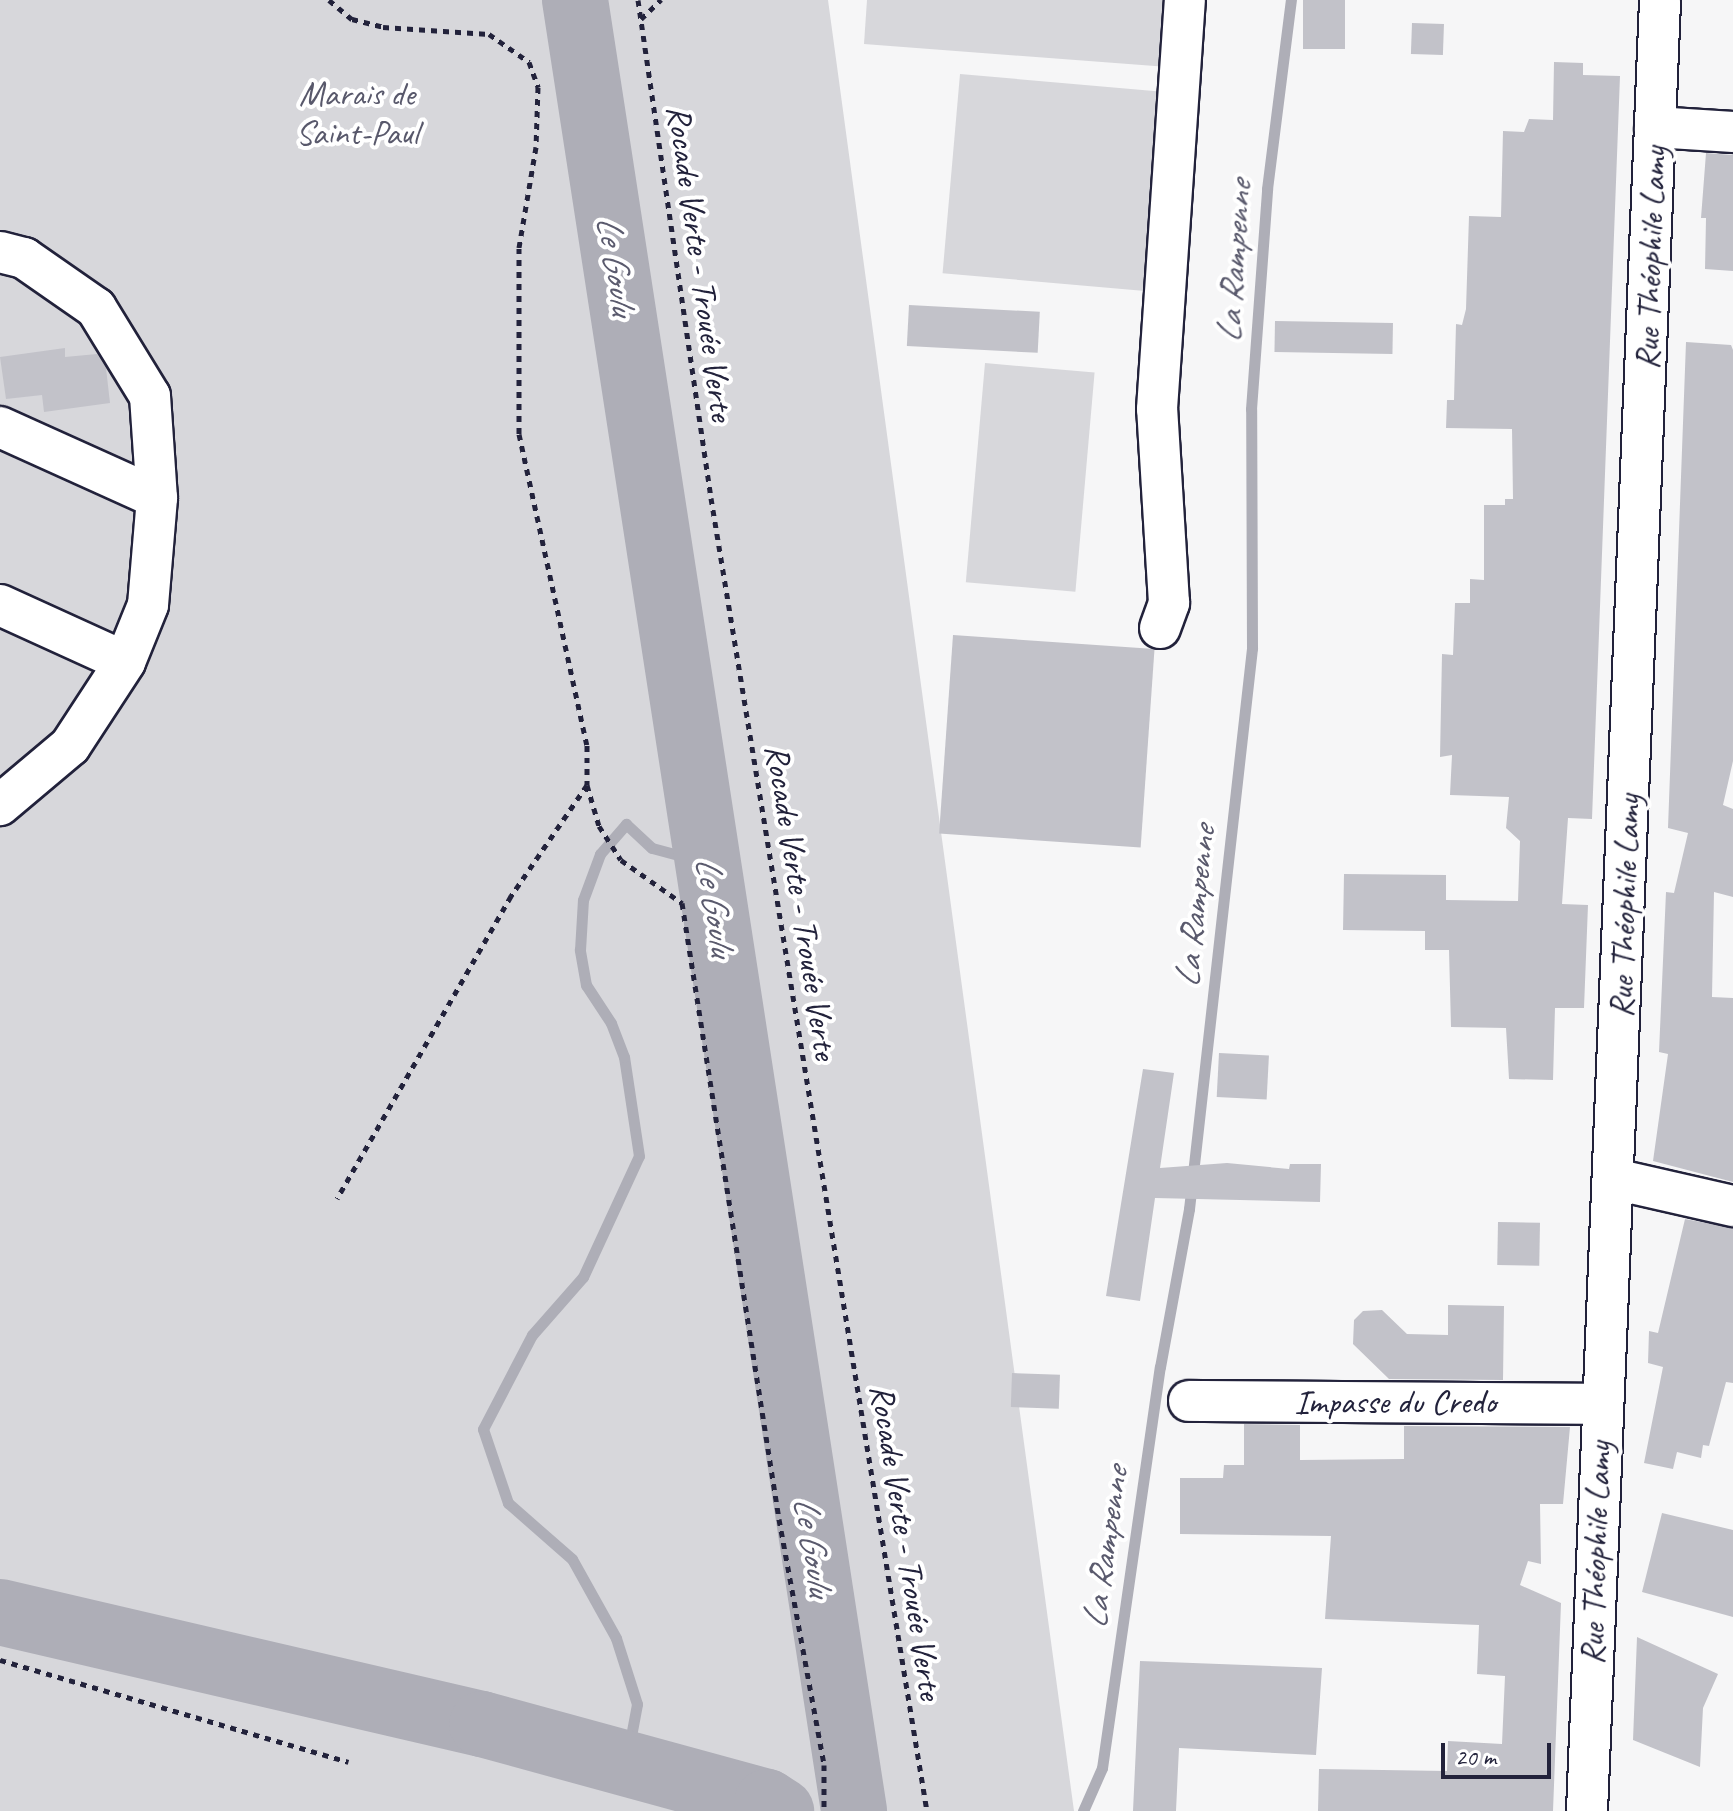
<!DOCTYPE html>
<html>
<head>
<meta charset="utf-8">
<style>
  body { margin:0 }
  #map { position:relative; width:1733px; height:1811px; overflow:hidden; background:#f6f6f7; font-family:Caveat,sans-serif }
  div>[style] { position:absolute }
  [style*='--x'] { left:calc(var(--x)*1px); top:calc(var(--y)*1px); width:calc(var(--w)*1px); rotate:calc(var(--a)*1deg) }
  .green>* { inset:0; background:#d7d7db; transform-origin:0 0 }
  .stream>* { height:11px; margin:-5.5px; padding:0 5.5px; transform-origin:5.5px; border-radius:5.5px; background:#aeaeb7 }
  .river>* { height:66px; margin:-33px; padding:0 33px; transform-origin:33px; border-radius:33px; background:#aeaeb7 }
  .building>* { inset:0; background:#c2c2c9; transform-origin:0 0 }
  .path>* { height:5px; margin-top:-2.5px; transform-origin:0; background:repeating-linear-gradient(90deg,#22223b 0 6px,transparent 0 12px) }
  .roads { filter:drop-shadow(2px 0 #22223b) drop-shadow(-2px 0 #22223b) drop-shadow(0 2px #22223b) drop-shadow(0 -2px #22223b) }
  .minor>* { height:40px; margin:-20px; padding:0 20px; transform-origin:20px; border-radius:20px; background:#fff }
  span { translate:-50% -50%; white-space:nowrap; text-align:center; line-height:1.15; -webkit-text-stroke:8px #fff; paint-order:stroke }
  .park-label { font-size:34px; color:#58586b }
  .street-label { font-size:34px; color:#22223b }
  .water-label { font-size:36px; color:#5a5a6d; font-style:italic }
  .scale { position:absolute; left:1441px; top:1743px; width:110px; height:36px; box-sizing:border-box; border:4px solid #22223b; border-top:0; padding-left:10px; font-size:24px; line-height:28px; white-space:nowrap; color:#22223b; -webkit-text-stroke:6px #fff; paint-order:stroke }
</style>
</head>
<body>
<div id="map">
  <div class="green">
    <i style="clip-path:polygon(0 0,828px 0,1074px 1811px,780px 1811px,778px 1804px,760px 1811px,0 1811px)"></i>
    <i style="clip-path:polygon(867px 0,1173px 0,1168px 67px,864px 44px)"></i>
    <i style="left:960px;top:74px;width:206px;height:200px;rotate:5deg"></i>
    <i style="left:985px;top:363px;width:110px;height:220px;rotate:5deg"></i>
  </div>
  <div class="stream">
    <i style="--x:626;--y:1763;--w:60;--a:-79.4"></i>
    <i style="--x:637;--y:1704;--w:69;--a:-107.7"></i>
    <i style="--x:616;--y:1638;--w:90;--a:-119.1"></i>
    <i style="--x:572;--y:1559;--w:85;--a:-138.8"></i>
    <i style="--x:508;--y:1503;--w:78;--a:-108.7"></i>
    <i style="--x:483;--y:1429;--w:106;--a:-62.5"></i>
    <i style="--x:532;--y:1335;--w:77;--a:-48.7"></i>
    <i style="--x:583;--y:1277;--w:133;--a:-65.2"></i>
    <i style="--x:639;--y:1156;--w:100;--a:-98.6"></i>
    <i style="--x:624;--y:1057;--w:36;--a:-111"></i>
    <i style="--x:611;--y:1023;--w:45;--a:-123.3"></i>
    <i style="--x:586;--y:985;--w:36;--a:-100"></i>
    <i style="--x:580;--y:950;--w:50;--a:-86.6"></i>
    <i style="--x:583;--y:900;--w:49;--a:-69.7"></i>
    <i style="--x:600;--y:854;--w:40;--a:-49"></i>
    <i style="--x:626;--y:824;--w:35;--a:43"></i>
    <i style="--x:652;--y:848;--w:58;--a:15"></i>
    <i style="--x:1083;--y:1811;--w:47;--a:-66.2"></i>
    <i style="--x:1102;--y:1768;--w:405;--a:-81.8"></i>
    <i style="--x:1160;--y:1367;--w:161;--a:-79.6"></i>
    <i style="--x:1189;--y:1209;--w:565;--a:-83.59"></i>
    <i style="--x:1252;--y:648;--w:239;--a:-90.2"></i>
    <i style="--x:1251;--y:409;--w:221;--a:-85.8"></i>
    <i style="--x:1267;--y:189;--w:191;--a:-82.8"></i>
  </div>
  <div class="river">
    <i style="--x:575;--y:0;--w:1832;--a:81.24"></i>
    <i style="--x:0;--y:1612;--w:495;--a:13.1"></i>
    <i style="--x:482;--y:1724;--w:295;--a:15.3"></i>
    <i style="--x:767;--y:1802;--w:17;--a:33"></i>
  </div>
  <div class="building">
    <i style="left:1303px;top:0;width:42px;height:49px"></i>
    <i style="left:1412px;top:23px;width:32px;height:31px;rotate:2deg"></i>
    <i style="clip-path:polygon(1554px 62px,1583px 63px,1583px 75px,1620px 76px,1592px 819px,1568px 818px,1562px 904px,1588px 905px,1584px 1008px,1555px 1008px,1553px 1080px,1509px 1079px,1506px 1028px,1451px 1027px,1449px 950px,1425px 950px,1425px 931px,1343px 930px,1344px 874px,1446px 875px,1446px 900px,1518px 901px,1520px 841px,1506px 828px,1509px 797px,1450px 795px,1452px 755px,1440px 757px,1442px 654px,1453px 655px,1455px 603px,1470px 603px,1470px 579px,1484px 580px,1484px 505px,1505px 505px,1505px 499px,1513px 499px,1512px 429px,1446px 428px,1447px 400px,1454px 400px,1456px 324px,1462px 325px,1466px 309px,1469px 216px,1501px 217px,1503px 131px,1524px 132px,1529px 119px,1553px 120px)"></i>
    <i style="clip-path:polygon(1706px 153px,1733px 155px,1733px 271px,1705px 269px,1706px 218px,1701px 218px)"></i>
    <i style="left:909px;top:305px;width:131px;height:41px;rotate:3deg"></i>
    <i style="left:1275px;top:321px;width:118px;height:31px;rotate:1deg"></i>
    <i style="clip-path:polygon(1686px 342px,1731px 345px,1733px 350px,1733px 761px,1723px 805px,1733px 809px,1733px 897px,1714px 892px,1712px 997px,1733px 998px,1733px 1182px,1653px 1161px,1668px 1054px,1659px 1052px,1666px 892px,1674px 893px,1688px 833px,1668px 828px)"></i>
    <i style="clip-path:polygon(65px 348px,65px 357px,97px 354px,106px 368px,110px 403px,44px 412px,42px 395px,6px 399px,0 357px)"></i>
    <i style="left:953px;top:635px;width:202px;height:199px;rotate:4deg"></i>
    <i style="left:1219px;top:1053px;width:50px;height:44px;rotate:3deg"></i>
    <i style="clip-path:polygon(1143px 1069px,1174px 1073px,1160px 1168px,1227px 1163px,1289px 1169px,1290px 1164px,1321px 1164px,1320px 1202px,1155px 1198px,1140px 1301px,1106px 1296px)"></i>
    <i style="clip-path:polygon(1685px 1219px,1733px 1228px,1733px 1383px,1726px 1382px,1709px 1446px,1703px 1445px,1701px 1458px,1677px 1452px,1673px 1469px,1644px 1463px,1663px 1367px,1648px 1363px,1649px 1331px,1658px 1333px)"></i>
    <i style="left:1498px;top:1222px;width:42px;height:43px;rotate:1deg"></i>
    <i style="clip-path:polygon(1448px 1305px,1504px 1306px,1503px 1380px,1389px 1379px,1353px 1344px,1354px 1320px,1363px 1311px,1382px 1310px,1407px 1334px,1448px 1335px)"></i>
    <i style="left:1012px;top:1373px;width:48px;height:34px;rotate:2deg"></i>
    <i style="clip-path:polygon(1244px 1424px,1300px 1425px,1300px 1460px,1404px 1459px,1404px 1426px,1570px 1427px,1563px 1504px,1540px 1504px,1541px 1564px,1528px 1561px,1520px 1585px,1561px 1603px,1553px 1811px,1318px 1811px,1319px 1769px,1447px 1771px,1448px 1741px,1502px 1744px,1505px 1676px,1477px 1674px,1479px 1625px,1325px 1619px,1331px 1536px,1180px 1534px,1180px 1478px,1223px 1478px,1224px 1465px,1244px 1465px)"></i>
    <i style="clip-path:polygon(1662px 1513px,1733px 1530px,1733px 1617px,1642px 1592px)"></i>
    <i style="clip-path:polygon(1637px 1637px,1718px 1674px,1703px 1708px,1700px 1767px,1633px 1740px)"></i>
    <i style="clip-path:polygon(1140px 1661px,1322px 1668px,1316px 1755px,1179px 1748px,1176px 1811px,1133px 1811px)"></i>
  </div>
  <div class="path">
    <i style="--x:329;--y:0;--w:30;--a:40"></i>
    <i style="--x:352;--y:19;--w:32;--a:14"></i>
    <i style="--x:383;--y:27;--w:106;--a:3.8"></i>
    <i style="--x:489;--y:34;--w:49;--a:35"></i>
    <i style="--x:529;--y:62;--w:27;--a:70"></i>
    <i style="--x:538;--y:87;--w:60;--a:91.9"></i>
    <i style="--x:536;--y:147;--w:102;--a:99.6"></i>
    <i style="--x:519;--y:248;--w:186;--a:90"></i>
    <i style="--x:519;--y:434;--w:318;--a:77.7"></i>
    <i style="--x:587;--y:745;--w:40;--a:90"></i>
    <i style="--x:587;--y:785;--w:135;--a:124.4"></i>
    <i style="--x:511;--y:896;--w:349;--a:119.9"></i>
    <i style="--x:638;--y:0;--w:503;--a:81.66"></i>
    <i style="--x:711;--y:498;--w:1331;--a:80.66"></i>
    <i style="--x:641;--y:19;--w:28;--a:-44"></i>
    <i style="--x:587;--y:785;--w:43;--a:73.7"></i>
    <i style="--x:599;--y:826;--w:40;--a:57.1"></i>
    <i style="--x:621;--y:860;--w:75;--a:35.2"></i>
    <i style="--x:682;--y:903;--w:624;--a:81.05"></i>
    <i style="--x:779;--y:1519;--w:250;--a:79.6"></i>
    <i style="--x:824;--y:1765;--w:46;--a:90"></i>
    <i style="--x:0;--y:1660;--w:363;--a:16.3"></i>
  </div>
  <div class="roads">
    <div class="minor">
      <i style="--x:1655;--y:127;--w:78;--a:3.7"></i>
      <i style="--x:0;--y:252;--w:25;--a:14"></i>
      <i style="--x:24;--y:258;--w:88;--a:34.8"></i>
      <i style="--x:96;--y:308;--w:103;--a:58.5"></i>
      <i style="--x:150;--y:396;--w:102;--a:86.1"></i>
      <i style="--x:157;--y:498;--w:107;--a:94.8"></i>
      <i style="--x:148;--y:605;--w:61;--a:112"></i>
      <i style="--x:125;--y:662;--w:100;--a:123.2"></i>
      <i style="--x:70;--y:746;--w:92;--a:139.9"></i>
      <i style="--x:0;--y:427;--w:172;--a:24.3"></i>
      <i style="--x:0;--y:605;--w:137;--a:24.5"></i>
      <i style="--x:1160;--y:628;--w:27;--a:-70"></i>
      <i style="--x:1169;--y:603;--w:194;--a:-93.5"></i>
      <i style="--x:1157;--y:409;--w:410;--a:-86.1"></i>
      <i style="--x:1614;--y:1179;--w:122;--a:12.8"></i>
      <i style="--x:1189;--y:1401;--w:411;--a:0.4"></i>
      <i style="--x:1587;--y:1811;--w:1812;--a:-87.69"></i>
    </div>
  </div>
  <div class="park-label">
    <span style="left:357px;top:113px">Marais de<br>Saint-Paul</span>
  </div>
  <div class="street-label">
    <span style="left:1650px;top:258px;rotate:-88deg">Rue Théophile Lamy</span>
    <span style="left:701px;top:263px;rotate:82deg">Rocade Verte - Trouée Verte</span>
    <span style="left:802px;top:902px;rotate:81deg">Rocade Verte - Trouée Verte</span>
    <span style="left:1624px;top:906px;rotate:-88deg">Rue Théophile Lamy</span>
    <span style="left:1395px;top:1402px">Impasse du Credo</span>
    <span style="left:907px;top:1542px;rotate:81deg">Rocade Verte - Trouée Verte</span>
    <span style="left:1595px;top:1553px;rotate:-88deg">Rue Théophile Lamy</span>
  </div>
  <div class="water-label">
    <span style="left:1234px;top:262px;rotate:-86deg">La Rampenne</span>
    <span style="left:616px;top:265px;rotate:81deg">Le Goulu</span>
    <span style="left:715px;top:906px;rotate:81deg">Le Goulu</span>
    <span style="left:1195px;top:907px;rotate:-84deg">La Rampenne</span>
    <span style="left:813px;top:1546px;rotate:81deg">Le Goulu</span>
    <span style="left:1105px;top:1548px;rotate:-82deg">La Rampenne</span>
  </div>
  <div class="scale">20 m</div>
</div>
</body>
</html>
